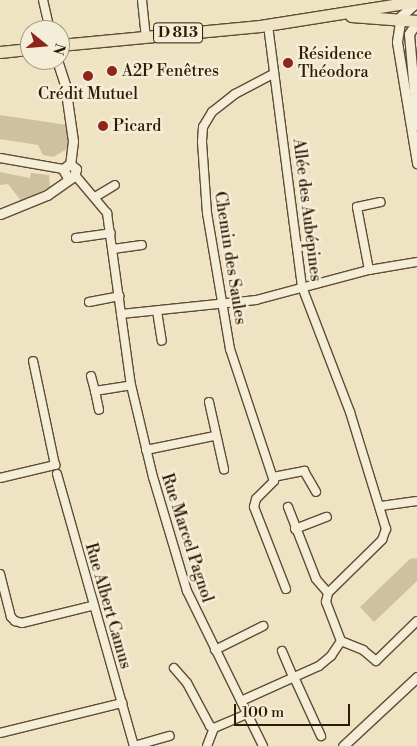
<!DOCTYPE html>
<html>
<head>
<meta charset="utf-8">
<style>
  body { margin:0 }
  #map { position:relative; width:417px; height:746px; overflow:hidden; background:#eee3c3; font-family:"Libre Bodoni",serif }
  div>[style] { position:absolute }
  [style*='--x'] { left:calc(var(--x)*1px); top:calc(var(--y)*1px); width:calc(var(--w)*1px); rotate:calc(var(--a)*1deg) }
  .green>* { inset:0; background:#cec1a2 }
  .roads { filter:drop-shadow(1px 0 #5f4c32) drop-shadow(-1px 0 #5f4c32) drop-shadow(0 1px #5f4c32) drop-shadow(0 -1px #5f4c32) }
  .minor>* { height:8px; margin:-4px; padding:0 4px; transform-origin:4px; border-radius:4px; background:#f4edd8 }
  .tertiary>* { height:9px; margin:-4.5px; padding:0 4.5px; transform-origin:4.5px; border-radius:4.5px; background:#f4edd8 }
  .primary>* { height:11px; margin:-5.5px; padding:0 5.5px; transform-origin:5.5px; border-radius:5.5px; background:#eee3c3 }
  .dots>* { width:14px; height:14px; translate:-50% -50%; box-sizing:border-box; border:2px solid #f4edd8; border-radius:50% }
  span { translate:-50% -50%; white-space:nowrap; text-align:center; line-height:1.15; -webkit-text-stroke:5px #f4edd8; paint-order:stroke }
  .shield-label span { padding:1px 4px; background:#f4edd8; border:1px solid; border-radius:4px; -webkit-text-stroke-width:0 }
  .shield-label { font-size:15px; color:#2f1a02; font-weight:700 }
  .poi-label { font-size:16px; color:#2f1a02 }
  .left { translate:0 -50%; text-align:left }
  .street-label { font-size:16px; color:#2f1a02 }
  .north { position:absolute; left:20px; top:20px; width:50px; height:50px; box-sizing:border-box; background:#f4edd8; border:1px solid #a59982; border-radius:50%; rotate:107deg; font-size:14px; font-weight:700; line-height:20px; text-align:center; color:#2f1a02 }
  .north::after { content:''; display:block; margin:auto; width:18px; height:22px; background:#8f2418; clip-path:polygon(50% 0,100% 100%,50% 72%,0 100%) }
  .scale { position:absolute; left:234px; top:704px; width:116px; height:22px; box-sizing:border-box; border:2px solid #2f1a02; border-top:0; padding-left:6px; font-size:15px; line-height:18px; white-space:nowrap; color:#2f1a02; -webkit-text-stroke:4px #f4edd8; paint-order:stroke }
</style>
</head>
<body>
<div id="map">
  <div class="green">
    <i style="clip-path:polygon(0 115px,67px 125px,67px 149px,53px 157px,43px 155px,38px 145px,0 139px)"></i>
    <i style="clip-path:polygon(0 172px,30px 178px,31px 173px,49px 175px,50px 187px,22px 202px,8px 184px,0 185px)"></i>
    <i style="clip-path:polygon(417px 558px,417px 581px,374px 622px,360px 607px,410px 559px)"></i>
  </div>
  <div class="roads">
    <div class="minor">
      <i style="--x:43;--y:0;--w:31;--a:77"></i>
      <i style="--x:142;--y:0;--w:36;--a:84"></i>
      <i style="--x:273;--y:74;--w:43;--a:152.2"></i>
      <i style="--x:235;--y:94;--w:29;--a:142"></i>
      <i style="--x:212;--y:112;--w:17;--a:121"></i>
      <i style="--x:203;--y:127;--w:15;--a:94"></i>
      <i style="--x:202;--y:142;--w:71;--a:86"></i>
      <i style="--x:207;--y:213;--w:138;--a:80.4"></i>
      <i style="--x:230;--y:349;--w:139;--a:71.6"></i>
      <i style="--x:274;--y:481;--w:25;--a:135"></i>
      <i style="--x:256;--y:499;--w:8;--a:104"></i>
      <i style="--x:254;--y:507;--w:88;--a:68.7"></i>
      <i style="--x:0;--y:158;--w:64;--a:9.9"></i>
      <i style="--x:75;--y:175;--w:50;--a:49.9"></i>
      <i style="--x:107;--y:213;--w:174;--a:82.1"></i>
      <i style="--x:131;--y:385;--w:95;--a:76.6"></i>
      <i style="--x:153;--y:477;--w:119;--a:73.4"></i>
      <i style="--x:187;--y:591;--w:173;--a:63.9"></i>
      <i style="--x:95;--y:197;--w:23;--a:-31"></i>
      <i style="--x:76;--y:238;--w:35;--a:-8"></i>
      <i style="--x:113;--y:249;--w:29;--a:-8"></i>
      <i style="--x:369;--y:270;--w:64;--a:-100.8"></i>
      <i style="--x:357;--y:207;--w:24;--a:-12"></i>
      <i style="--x:89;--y:302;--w:31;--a:-11"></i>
      <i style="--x:157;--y:311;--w:30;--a:81"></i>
      <i style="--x:121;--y:314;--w:136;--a:-5.9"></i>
      <i style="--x:256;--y:300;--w:117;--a:-14.9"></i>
      <i style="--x:369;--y:270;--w:49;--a:-9.5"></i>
      <i style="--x:91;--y:376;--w:16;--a:75"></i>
      <i style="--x:95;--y:391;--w:36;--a:-9"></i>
      <i style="--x:95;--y:391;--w:19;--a:78"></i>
      <i style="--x:209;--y:402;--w:69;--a:77.4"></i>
      <i style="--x:146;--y:450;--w:69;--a:-11.6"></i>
      <i style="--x:57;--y:474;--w:283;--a:74.2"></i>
      <i style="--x:273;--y:477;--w:32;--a:-11"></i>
      <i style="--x:304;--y:471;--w:24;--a:60"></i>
      <i style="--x:0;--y:478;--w:57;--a:-13.3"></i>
      <i style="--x:55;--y:465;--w:106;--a:-101.9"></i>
      <i style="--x:381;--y:506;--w:36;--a:-8"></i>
      <i style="--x:288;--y:507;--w:77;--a:68.7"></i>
      <i style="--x:316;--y:579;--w:18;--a:49"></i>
      <i style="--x:295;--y:529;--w:34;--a:-21"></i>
      <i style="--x:0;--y:574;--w:44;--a:75.7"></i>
      <i style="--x:11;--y:617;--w:6;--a:45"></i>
      <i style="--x:15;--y:621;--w:7;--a:16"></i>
      <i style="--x:22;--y:623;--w:72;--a:-13.7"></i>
      <i style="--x:341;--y:641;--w:24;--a:22"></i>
      <i style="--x:363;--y:650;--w:17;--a:40"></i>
      <i style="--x:376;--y:661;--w:57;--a:-44.3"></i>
      <i style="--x:215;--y:650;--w:54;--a:-26.6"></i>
      <i style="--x:282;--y:651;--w:28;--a:67"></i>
      <i style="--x:174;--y:668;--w:20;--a:49"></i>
      <i style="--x:187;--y:683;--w:49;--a:61.9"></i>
      <i style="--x:210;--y:726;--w:4;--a:27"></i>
      <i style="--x:214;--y:728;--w:36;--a:-23"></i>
      <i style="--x:294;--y:677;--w:65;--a:65.4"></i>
      <i style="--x:241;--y:701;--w:85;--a:-24.2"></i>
      <i style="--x:319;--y:666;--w:16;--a:-40"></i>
      <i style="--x:331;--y:656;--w:18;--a:-56"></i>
      <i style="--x:341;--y:641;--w:42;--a:-111"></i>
      <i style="--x:326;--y:602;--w:9;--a:-77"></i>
      <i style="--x:328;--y:593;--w:76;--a:-44.5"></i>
      <i style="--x:382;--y:540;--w:12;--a:-70"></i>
      <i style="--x:386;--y:529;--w:122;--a:-107.1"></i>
      <i style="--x:350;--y:412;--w:134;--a:-111"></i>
      <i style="--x:302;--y:287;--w:264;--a:-97.4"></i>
      <i style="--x:0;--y:733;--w:126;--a:-13.8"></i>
      <i style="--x:134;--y:746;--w:37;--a:-16"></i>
      <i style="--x:207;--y:746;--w:19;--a:-69"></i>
    </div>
    <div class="tertiary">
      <i style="--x:417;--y:2;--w:21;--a:139"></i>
      <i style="--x:401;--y:16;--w:26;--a:99"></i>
      <i style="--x:397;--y:42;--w:123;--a:80.6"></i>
      <i style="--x:417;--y:22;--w:14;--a:124"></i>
      <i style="--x:409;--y:34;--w:92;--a:85"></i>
      <i style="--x:57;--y:60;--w:26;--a:72"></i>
      <i style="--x:65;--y:85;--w:57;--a:81.9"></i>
      <i style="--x:73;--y:141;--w:23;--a:97"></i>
      <i style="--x:68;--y:178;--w:10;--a:-119"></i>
      <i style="--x:63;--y:169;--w:9;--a:-36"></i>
      <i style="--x:0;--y:214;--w:51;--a:-22"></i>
      <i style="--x:47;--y:195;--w:33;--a:-35"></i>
      <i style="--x:74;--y:176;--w:7;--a:-74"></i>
      <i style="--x:76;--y:169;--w:8;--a:-140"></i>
      <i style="--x:343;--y:746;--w:101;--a:-43"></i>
    </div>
    <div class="primary">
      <i style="--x:351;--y:16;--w:66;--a:4.3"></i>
      <i style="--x:60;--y:45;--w:201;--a:-5.4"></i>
      <i style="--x:260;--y:26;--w:159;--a:-9"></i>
      <i style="--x:0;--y:52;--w:30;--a:-6"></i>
    </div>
  </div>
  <div class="dots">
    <i style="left:288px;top:63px;background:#8f2418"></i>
    <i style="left:112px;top:71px;background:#8f2418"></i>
    <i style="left:88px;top:76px;background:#8f2418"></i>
    <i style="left:103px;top:126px;background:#8f2418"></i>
  </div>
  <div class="shield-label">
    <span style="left:178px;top:33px">D 813</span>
  </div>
  <div class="poi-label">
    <span class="left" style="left:298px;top:63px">Résidence<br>Théodora</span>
    <span class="left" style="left:122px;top:71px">A2P Fenêtres</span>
    <span style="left:88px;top:94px">Crédit Mutuel</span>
    <span class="left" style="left:113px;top:126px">Picard</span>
  </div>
  <div class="street-label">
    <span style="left:307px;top:210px;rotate:83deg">Allée des Aubépines</span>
    <span style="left:230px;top:258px;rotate:81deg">Chemin des Saules</span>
    <span style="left:187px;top:538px;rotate:72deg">Rue Marcel Pagnol</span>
    <span style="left:108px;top:606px;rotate:74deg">Rue Albert Camus</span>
  </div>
  <div class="north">N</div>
  <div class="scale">100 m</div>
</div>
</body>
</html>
